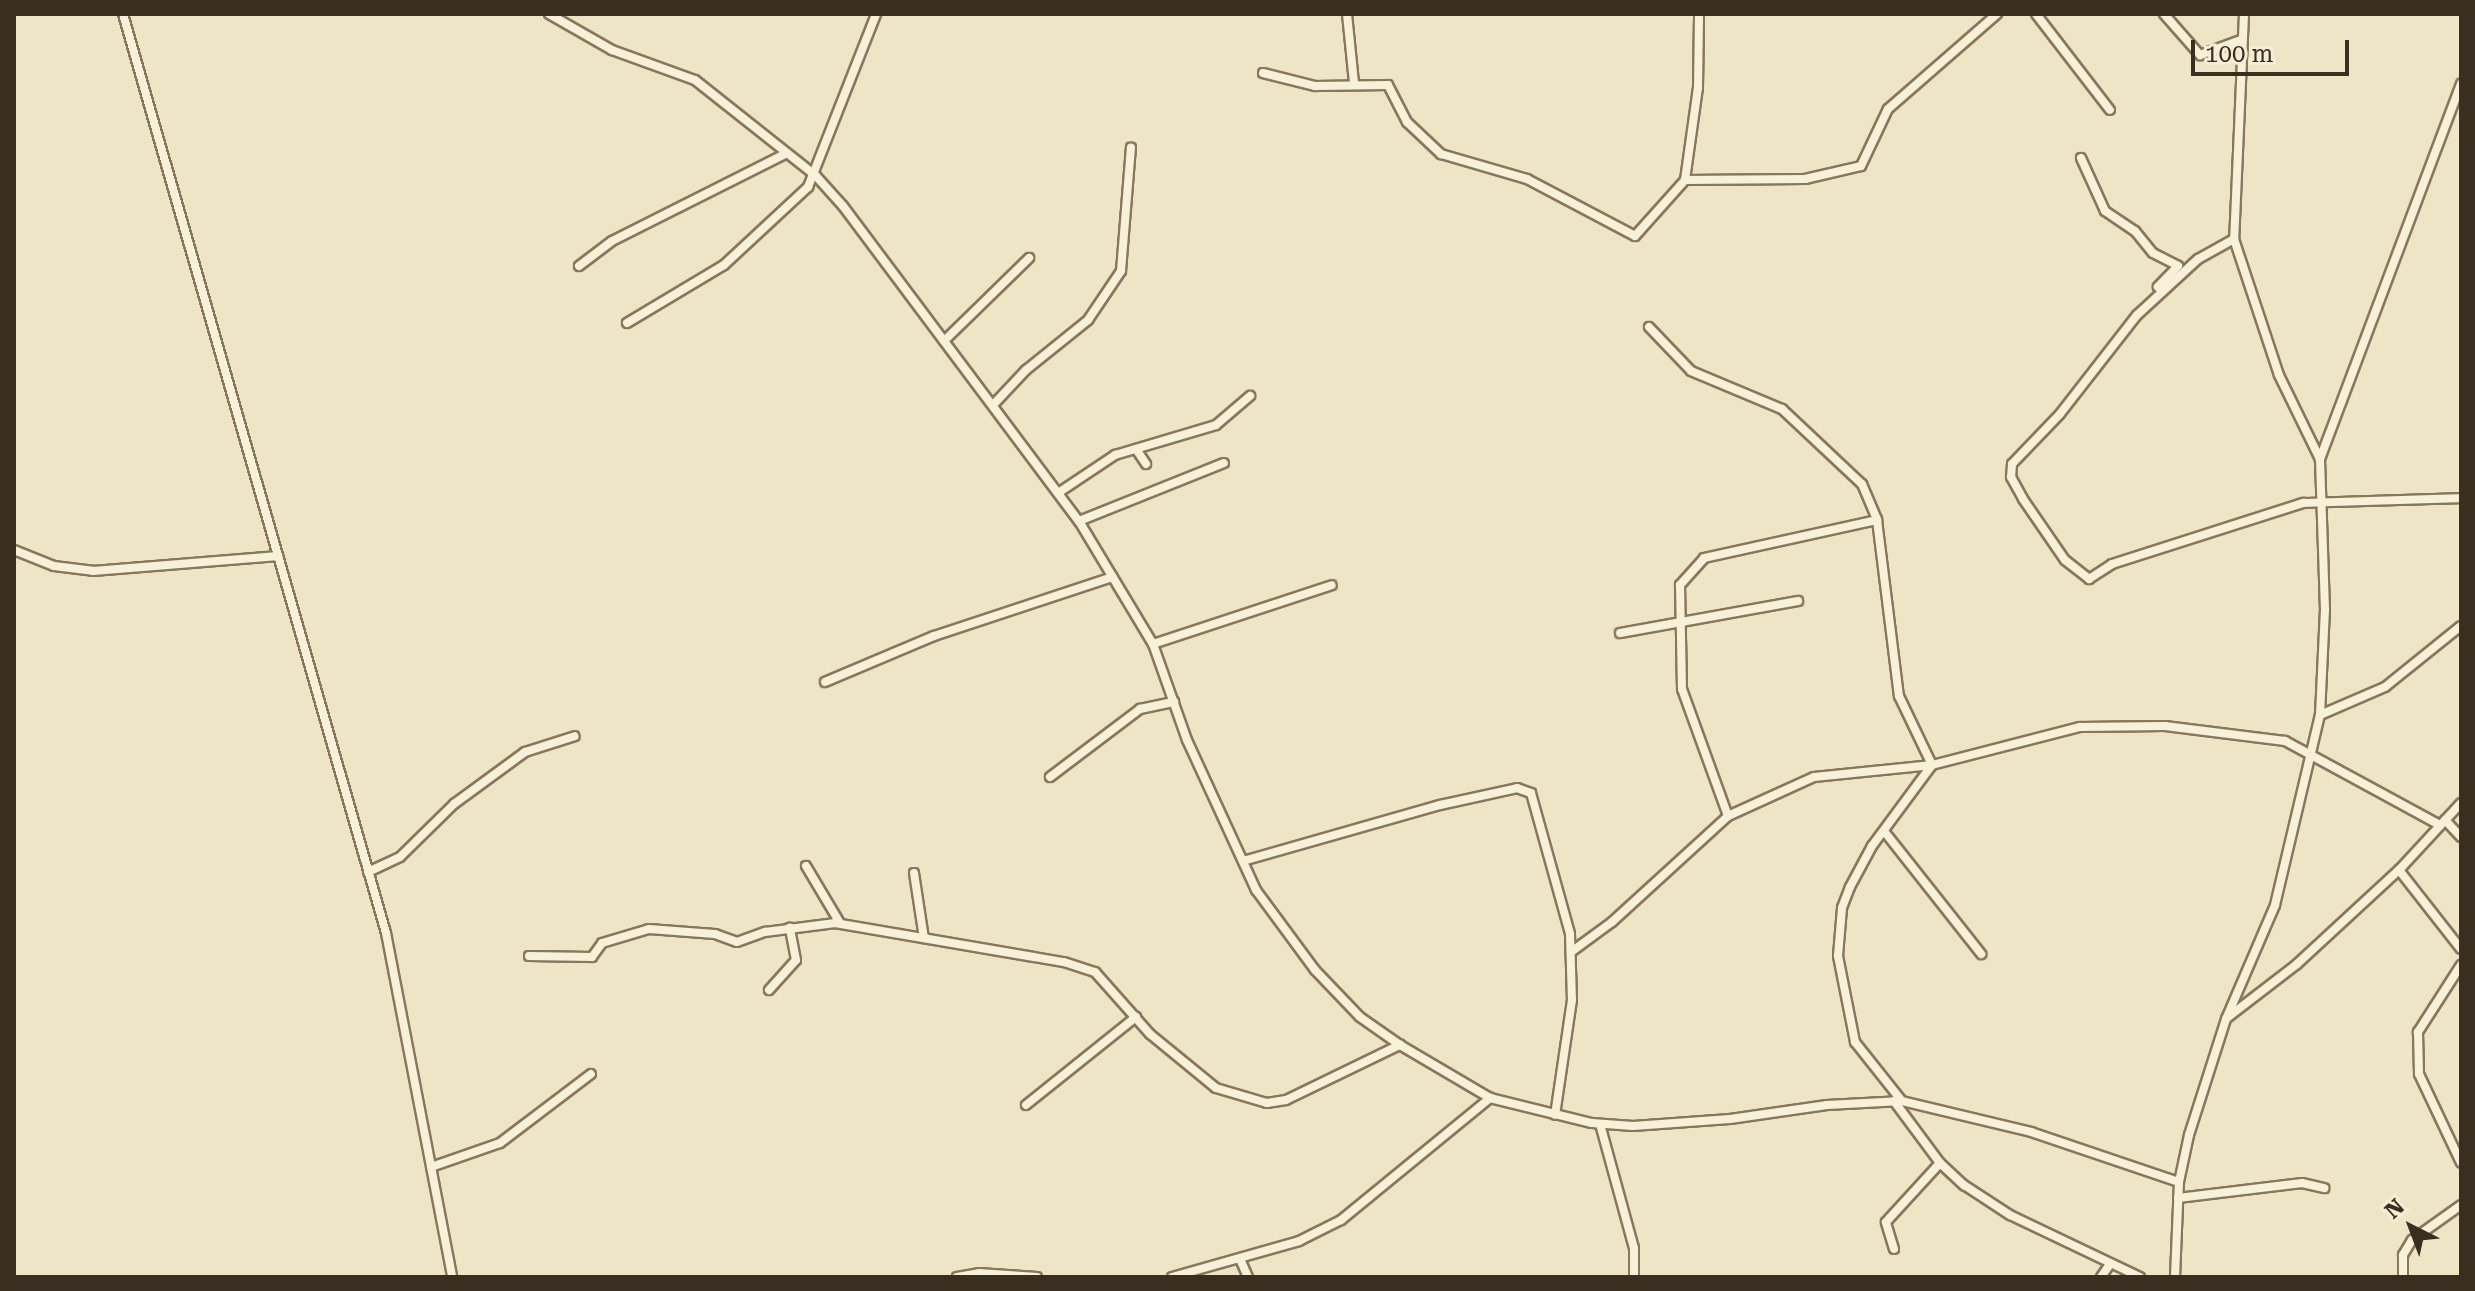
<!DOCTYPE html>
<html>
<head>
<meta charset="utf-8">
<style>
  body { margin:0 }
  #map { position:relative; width:2475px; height:1291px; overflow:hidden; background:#eee4c6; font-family:"Roboto Serif",serif }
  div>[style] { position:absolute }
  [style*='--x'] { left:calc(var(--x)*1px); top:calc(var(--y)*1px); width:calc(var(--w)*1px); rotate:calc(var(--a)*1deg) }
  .roads { filter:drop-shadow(2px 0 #89775c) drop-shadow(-2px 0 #89775c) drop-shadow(0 2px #89775c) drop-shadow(0 -2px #89775c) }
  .street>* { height:8px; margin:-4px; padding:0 4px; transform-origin:4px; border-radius:4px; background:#f8f1d9 }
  span { translate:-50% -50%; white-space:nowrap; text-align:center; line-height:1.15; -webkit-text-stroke:8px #f5eed5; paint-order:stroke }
  .frame { position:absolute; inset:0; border:16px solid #392e1f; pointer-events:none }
  .north { position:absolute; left:2371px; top:1187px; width:80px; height:80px; -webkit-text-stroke:6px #f5eed5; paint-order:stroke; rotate:318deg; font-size:22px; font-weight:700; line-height:32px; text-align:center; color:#392e1f }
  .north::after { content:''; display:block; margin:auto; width:28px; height:36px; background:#392e1f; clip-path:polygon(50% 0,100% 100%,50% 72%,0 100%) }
  .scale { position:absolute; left:2191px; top:40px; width:158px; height:36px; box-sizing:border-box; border:4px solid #392e1f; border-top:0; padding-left:10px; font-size:24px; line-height:28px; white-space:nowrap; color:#392e1f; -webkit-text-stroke:6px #f5eed5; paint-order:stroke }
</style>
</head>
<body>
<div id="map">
  <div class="roads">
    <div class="street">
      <i style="--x:123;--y:14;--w:956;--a:74.03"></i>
      <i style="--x:386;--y:933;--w:350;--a:79.1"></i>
      <i style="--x:549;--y:14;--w:73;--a:29.7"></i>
      <i style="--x:612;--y:50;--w:88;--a:19.9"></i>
      <i style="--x:695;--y:80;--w:154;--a:38.4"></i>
      <i style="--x:816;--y:176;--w:40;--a:48"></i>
      <i style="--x:843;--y:206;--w:394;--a:53.2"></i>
      <i style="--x:1079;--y:521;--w:144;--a:59"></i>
      <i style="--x:1153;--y:644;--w:102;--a:70.5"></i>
      <i style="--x:1187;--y:740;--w:165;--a:65.3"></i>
      <i style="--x:1256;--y:890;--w:99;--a:53.6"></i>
      <i style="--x:1315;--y:970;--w:65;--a:46.2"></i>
      <i style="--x:1360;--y:1017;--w:49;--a:35"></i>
      <i style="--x:1400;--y:1045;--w:104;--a:30.5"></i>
      <i style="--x:1490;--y:1098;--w:105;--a:13.8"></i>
      <i style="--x:1592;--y:1123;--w:41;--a:4.2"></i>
      <i style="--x:1633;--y:1126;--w:97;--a:-4.1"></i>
      <i style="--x:1730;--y:1119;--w:98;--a:-8.2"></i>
      <i style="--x:1827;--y:1105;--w:75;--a:-3.1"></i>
      <i style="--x:1902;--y:1101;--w:133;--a:13.5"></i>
      <i style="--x:2031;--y:1132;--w:156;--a:18.7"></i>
      <i style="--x:1347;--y:14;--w:69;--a:84.2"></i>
      <i style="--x:2036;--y:14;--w:121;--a:52.4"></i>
      <i style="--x:2164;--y:14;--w:55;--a:48.7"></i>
      <i style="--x:2200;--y:55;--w:44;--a:-20.1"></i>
      <i style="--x:2244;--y:14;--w:225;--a:92.5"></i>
      <i style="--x:2234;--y:239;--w:143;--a:71.7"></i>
      <i style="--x:2279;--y:375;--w:93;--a:64"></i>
      <i style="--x:1263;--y:73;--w:54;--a:14"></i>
      <i style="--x:1315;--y:86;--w:73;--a:-0.8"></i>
      <i style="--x:1388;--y:85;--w:42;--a:62.8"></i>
      <i style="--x:1407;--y:122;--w:47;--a:43.3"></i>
      <i style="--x:1441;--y:154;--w:90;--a:16.2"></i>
      <i style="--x:1527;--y:179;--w:122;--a:27.8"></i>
      <i style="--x:1635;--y:236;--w:75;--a:-48.2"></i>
      <i style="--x:1685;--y:180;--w:93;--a:-82"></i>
      <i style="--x:1698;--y:88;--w:74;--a:-89.2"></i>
      <i style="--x:2081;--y:158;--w:58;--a:65.6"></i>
      <i style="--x:2105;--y:211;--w:36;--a:34"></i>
      <i style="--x:2135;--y:231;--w:28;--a:51"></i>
      <i style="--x:2153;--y:253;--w:28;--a:27"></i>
      <i style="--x:2178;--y:266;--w:29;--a:134"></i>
      <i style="--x:2158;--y:287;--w:6;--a:39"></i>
      <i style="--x:1685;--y:180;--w:120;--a:-0.5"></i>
      <i style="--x:1805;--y:179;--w:57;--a:-13.1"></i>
      <i style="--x:1861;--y:166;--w:63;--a:-64.7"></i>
      <i style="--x:1888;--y:109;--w:145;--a:-41.1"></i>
      <i style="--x:2234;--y:239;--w:41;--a:150.9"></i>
      <i style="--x:2198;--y:259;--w:83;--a:137.4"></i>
      <i style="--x:2137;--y:315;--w:125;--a:127.9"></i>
      <i style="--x:2060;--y:414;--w:69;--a:133.8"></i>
      <i style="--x:2012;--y:464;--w:13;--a:94"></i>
      <i style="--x:2011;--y:477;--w:25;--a:61"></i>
      <i style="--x:2023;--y:499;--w:74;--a:55.5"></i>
      <i style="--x:2065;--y:560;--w:31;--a:38"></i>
      <i style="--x:2089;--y:579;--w:27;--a:-33"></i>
      <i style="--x:2112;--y:564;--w:201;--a:-17.7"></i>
      <i style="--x:2303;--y:503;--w:158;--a:-1.8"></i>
      <i style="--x:579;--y:266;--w:41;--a:-37.1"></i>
      <i style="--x:612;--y:241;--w:194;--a:-26.7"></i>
      <i style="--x:627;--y:323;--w:113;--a:-30.9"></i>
      <i style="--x:724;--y:265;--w:115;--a:-42.9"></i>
      <i style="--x:808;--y:187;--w:186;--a:-68.5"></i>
      <i style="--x:1649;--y:327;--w:61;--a:46.3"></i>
      <i style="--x:1691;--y:371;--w:99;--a:22.7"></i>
      <i style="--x:1782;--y:409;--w:110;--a:43.2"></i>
      <i style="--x:1862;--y:484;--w:39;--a:67"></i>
      <i style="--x:1877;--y:520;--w:177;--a:82.9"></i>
      <i style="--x:1899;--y:696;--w:76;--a:64.4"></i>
      <i style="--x:1932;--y:765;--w:101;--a:126.5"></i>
      <i style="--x:1872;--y:846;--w:47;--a:118.2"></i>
      <i style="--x:1850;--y:887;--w:22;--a:111"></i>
      <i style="--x:1842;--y:908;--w:48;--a:94.8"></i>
      <i style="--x:1838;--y:956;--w:88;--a:78.8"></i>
      <i style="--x:1855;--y:1042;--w:75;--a:51.5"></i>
      <i style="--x:944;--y:341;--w:119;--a:-44.3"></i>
      <i style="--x:993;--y:405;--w:48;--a:-46.7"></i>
      <i style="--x:1026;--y:370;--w:80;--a:-38.9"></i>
      <i style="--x:1088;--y:320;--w:59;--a:-56"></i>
      <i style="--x:1121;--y:271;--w:124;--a:-85.4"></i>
      <i style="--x:1136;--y:449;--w:18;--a:56"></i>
      <i style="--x:1058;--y:493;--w:69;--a:-33.7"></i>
      <i style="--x:1115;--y:455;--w:105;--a:-16.5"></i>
      <i style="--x:1216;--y:425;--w:45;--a:-40.5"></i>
      <i style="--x:1079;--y:521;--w:156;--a:-21.8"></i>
      <i style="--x:14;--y:550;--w:43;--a:21.8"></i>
      <i style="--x:54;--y:566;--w:39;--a:7"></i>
      <i style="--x:93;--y:571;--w:186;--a:-4.6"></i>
      <i style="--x:1620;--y:633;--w:181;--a:-10.2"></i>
      <i style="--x:1153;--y:644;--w:188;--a:-18.2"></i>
      <i style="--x:825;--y:682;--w:118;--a:-22.9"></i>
      <i style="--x:934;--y:636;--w:188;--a:-18.3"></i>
      <i style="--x:2320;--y:715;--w:71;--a:-23.3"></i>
      <i style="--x:2385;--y:687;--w:97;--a:-38.8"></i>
      <i style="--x:1050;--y:777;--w:113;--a:-37.1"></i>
      <i style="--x:1140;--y:709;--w:35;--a:-12"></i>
      <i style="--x:1728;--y:816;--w:135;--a:-109.9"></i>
      <i style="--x:1682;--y:689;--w:104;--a:-91.1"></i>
      <i style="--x:1680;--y:585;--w:36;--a:-48"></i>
      <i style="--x:1704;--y:558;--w:177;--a:-12.4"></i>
      <i style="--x:2445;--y:820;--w:23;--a:47"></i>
      <i style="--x:1884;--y:831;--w:157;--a:51.7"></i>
      <i style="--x:1243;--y:861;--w:205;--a:-15.9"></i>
      <i style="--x:1440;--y:805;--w:79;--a:-12.4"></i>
      <i style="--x:1517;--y:788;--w:15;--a:20"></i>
      <i style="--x:1531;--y:793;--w:146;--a:74.5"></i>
      <i style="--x:1570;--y:934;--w:66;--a:88.3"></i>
      <i style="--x:1572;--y:1000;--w:116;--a:98.4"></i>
      <i style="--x:806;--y:866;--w:66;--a:59.2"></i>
      <i style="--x:2399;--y:870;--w:100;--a:51.9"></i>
      <i style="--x:368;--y:872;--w:35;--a:-25"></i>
      <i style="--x:400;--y:857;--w:76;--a:-44.5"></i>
      <i style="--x:454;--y:804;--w:88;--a:-36.2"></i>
      <i style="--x:525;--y:752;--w:52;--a:-17.7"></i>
      <i style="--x:914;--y:873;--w:66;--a:81.3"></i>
      <i style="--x:1571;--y:952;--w:51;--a:-36.2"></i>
      <i style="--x:1612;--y:922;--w:157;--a:-42.4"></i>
      <i style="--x:1728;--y:816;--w:94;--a:-24.4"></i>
      <i style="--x:1814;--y:777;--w:119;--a:-5.8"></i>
      <i style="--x:1932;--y:765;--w:153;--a:-14.4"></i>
      <i style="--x:2080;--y:727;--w:85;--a:-0.7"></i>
      <i style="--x:2165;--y:726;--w:121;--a:7.1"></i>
      <i style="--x:2285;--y:741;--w:176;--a:28.5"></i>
      <i style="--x:529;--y:956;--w:63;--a:0.9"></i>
      <i style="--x:592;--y:957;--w:17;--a:-54"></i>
      <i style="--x:602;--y:943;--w:49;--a:-16.6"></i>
      <i style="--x:649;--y:929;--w:66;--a:4.3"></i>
      <i style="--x:715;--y:934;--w:23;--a:20"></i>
      <i style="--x:737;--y:942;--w:30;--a:-20"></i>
      <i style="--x:765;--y:932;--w:71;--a:-7.3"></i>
      <i style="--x:835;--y:923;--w:232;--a:9.7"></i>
      <i style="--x:1064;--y:962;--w:33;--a:18"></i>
      <i style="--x:1095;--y:972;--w:83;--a:48.4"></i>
      <i style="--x:1150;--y:1034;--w:85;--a:39.3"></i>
      <i style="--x:1216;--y:1088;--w:53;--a:16.4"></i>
      <i style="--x:1267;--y:1103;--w:19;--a:-9"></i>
      <i style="--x:1286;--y:1100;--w:127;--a:-25.8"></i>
      <i style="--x:2461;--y:965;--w:80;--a:122.7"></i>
      <i style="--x:2418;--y:1032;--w:42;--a:88.6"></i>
      <i style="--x:2419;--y:1074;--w:98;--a:64.7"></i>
      <i style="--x:769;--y:990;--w:40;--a:-48"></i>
      <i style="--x:796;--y:960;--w:33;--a:-101"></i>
      <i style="--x:2227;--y:1018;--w:88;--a:-37.6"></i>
      <i style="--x:2297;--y:964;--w:139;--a:-42.7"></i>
      <i style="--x:2399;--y:870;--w:91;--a:-47.2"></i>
      <i style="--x:1894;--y:1101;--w:77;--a:53.4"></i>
      <i style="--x:1940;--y:1163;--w:33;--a:43"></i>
      <i style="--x:1964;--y:1185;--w:55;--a:33.1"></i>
      <i style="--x:2010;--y:1215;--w:144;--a:25.5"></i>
      <i style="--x:1026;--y:1105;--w:141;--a:-38.7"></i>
      <i style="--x:1600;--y:1124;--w:129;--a:74.7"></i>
      <i style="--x:1634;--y:1248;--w:29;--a:90"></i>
      <i style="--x:431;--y:1167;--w:73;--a:-19.2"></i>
      <i style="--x:500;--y:1143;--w:114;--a:-37.2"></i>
      <i style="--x:2178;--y:1198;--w:125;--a:-6.9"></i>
      <i style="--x:2302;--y:1183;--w:23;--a:13"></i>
      <i style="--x:1894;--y:1249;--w:28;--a:-107"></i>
      <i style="--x:1886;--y:1222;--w:80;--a:-47.5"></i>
      <i style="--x:1240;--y:1259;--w:20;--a:66"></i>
      <i style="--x:957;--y:1277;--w:22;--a:-10"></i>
      <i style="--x:979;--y:1273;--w:58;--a:3.9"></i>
      <i style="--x:1172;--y:1277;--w:132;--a:-15.8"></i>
      <i style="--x:1299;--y:1241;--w:47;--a:-26.6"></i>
      <i style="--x:1341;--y:1220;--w:193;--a:-39.3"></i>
      <i style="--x:2101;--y:1277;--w:16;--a:-55"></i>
      <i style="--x:2175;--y:1277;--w:95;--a:-87.6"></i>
      <i style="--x:2179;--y:1182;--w:48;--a:-78"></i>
      <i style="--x:2189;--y:1135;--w:122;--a:-72.3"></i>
      <i style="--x:2226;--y:1019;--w:124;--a:-66.7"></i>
      <i style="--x:2275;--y:905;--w:195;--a:-76.7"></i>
      <i style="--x:2320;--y:715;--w:105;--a:-87.3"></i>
      <i style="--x:2325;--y:610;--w:151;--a:-91.9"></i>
      <i style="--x:2320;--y:459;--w:401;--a:-69.4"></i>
      <i style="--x:2403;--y:1277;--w:22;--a:-90"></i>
      <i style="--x:2403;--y:1255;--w:17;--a:-59"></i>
      <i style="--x:2412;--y:1240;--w:60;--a:-35.5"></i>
    </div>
  </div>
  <div class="frame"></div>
  <div class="north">N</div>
  <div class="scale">100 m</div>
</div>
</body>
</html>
